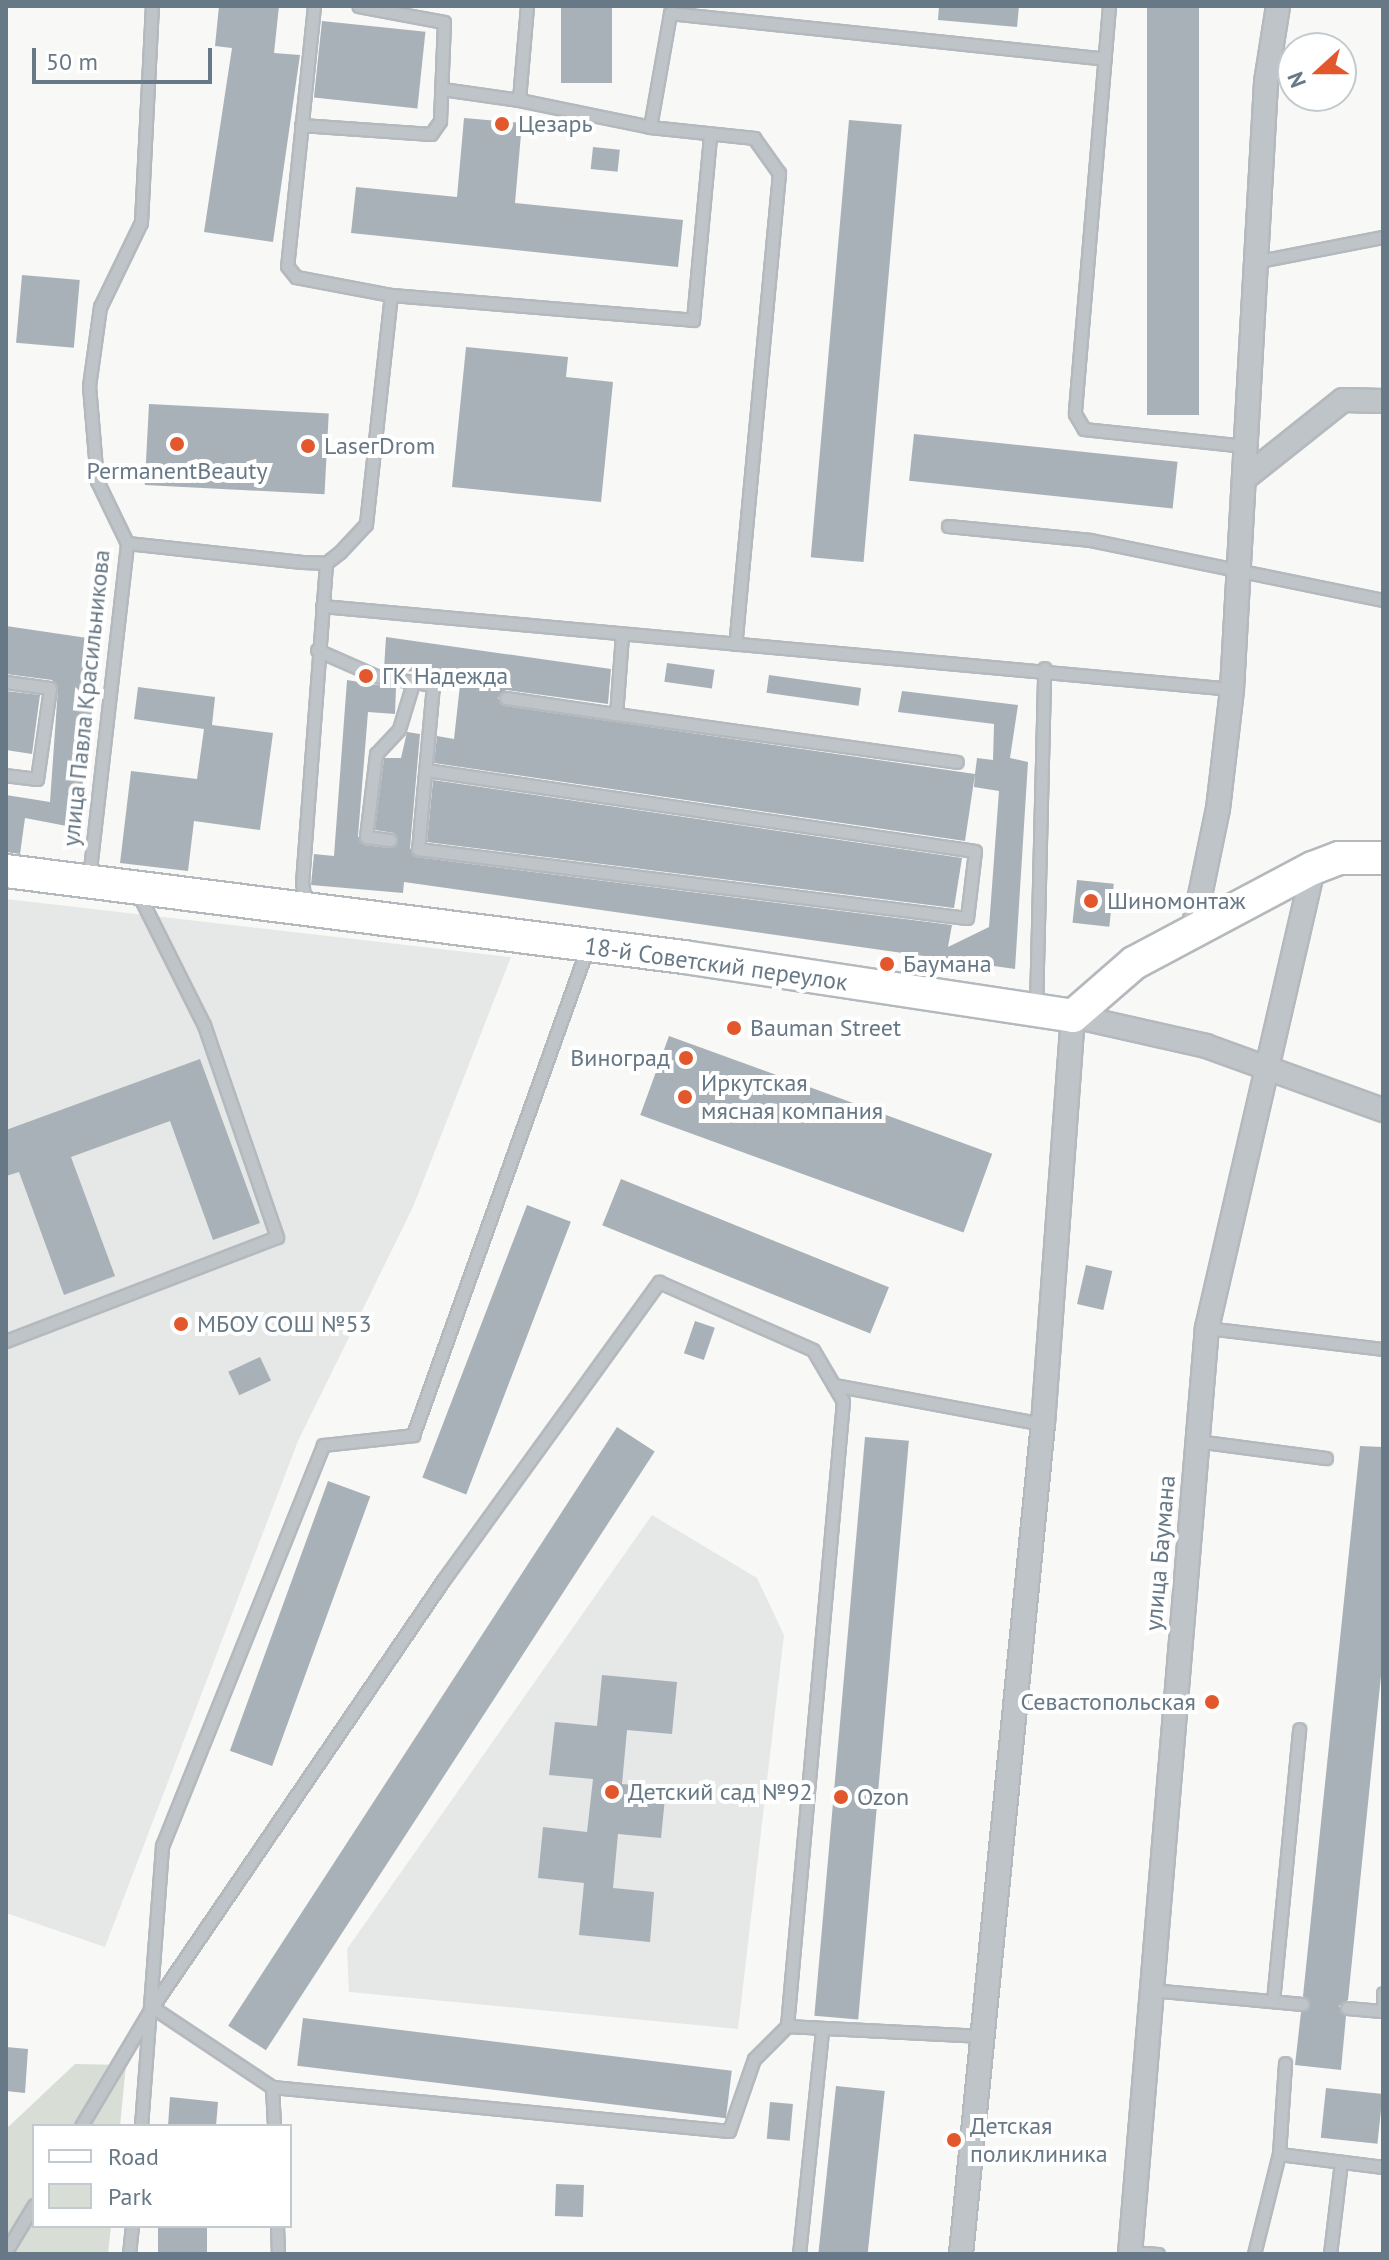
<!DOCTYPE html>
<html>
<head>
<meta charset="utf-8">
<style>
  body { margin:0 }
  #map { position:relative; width:1389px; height:2260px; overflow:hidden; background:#f8f8f6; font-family:"PT Sans",sans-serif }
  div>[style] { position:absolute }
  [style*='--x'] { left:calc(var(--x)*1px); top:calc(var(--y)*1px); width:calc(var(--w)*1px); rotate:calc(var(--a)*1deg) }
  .built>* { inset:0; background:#e6e7e7 }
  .green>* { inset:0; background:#d8ddd5 }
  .building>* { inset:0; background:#a8b1b7; transform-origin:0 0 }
  .roads { filter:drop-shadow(2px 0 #b4b9be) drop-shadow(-2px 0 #b4b9be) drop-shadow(0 2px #b4b9be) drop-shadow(0 -2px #b4b9be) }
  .lane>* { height:11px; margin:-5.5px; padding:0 5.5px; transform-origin:5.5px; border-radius:5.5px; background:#bfc4c8 }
  .street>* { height:22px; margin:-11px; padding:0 11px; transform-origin:11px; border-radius:11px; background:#bfc4c8 }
  .secondary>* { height:32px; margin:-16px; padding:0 16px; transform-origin:16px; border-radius:16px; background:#fff }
  .dots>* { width:22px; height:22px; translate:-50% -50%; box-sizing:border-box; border:4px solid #fff; border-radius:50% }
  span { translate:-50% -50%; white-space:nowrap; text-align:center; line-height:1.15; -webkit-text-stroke:8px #fff; paint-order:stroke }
  .poi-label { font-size:24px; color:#677886 }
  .left { translate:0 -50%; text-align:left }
  .right { translate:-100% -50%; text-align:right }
  .street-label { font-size:24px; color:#677886 }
  .frame { position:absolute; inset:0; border:8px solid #677886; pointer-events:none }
  .legend { position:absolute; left:32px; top:2124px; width:260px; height:104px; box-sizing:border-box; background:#fff; border:2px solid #c2c9cf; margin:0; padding:10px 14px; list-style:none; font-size:24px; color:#677886 }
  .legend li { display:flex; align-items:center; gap:16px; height:40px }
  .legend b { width:40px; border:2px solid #c2c9cf }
  .north { position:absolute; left:1277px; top:32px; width:80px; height:80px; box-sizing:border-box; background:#fff; border:2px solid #c2c9cf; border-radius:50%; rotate:249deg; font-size:22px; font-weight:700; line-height:32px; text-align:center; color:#677886 }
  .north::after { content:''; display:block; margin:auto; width:28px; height:36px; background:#e2572c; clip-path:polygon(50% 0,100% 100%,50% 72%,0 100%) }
  .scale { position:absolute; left:32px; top:48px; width:180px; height:36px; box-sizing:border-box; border:4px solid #677886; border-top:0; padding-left:10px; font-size:24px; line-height:28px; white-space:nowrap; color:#677886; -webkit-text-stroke:6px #fff; paint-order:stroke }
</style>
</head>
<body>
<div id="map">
  <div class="built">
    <i style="clip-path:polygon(6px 899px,511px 957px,413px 1207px,298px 1441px,105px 1947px,6px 1913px)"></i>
    <i style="clip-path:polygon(652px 1515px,757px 1578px,784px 1635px,738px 2029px,349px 1992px,347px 1949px)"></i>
  </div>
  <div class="green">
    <i style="clip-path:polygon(75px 2064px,126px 2065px,120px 2126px,34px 2126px,34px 2226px,111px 2226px,108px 2254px,6px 2254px,6px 2129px)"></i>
  </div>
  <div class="building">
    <i style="clip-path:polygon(219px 6px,279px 6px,274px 53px,300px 55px,273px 242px,204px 232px,232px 48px,215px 46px)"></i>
    <i style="left:561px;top:6px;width:51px;height:77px"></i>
    <i style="clip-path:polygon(939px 6px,1019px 6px,1017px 27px,938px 20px)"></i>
    <i style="left:1147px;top:6px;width:52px;height:409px"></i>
    <i style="left:322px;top:21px;width:104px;height:77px;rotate:6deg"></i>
    <i style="clip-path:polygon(464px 118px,522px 123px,515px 203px,683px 220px,678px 267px,351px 233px,356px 187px,457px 197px)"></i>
    <i style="left:849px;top:120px;width:53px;height:439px;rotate:5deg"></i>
    <i style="left:593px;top:147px;width:27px;height:22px;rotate:6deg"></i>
    <i style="left:22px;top:275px;width:58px;height:68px;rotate:5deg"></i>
    <i style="clip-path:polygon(466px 347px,568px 357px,566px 377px,613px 382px,601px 502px,452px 487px)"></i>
    <i style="left:149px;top:404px;width:180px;height:81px;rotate:3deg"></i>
    <i style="left:914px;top:434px;width:265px;height:47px;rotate:6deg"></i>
    <i style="clip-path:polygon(6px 626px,101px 640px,77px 828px,25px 818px,20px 854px,6px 852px,6px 795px,50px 802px,58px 688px,52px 680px,6px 674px)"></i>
    <i style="clip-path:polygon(386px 637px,611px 669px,608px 704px,506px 690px,498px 698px,505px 706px,975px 774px,977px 758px,993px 760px,994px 724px,898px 712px,902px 691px,1018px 705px,1010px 758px,1028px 762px,1015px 969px,404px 882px,403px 893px,311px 885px,314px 854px,334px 856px,347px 680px,396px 688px,395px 714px,368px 712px,358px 836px,364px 845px,390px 848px,398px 842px,394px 833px,375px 830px,384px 758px,401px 758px,407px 732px,420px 734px,410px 848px,416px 857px,952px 925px,948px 947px,989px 927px,999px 791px,974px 787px,975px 774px,965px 841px,434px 763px,437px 736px,454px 739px,461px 676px,384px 669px)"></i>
    <i style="left:667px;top:663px;width:48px;height:19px;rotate:8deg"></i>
    <i style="left:769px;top:675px;width:93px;height:18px;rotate:8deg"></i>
    <i style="clip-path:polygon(138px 687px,215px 697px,212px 725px,273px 733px,260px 830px,194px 821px,188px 871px,120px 863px,131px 771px,197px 779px,204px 729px,134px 719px)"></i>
    <i style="clip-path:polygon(6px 691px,40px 695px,32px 754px,6px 750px)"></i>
    <i style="clip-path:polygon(433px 780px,962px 858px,954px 908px,427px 842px)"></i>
    <i style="left:1077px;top:880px;width:37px;height:43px;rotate:6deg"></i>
    <i style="left:669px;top:1036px;width:344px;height:84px;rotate:20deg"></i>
    <i style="clip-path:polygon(200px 1059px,260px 1223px,213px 1240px,170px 1121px,71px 1157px,115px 1276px,64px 1295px,19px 1172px,6px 1176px,6px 1130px)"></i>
    <i style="left:621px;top:1179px;width:289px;height:50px;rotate:22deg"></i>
    <i style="left:527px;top:1205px;width:47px;height:292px;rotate:21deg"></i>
    <i style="left:1086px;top:1265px;width:27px;height:40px;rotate:13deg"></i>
    <i style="left:695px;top:1321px;width:21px;height:34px;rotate:19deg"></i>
    <i style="left:260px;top:1357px;width:26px;height:35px;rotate:65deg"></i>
    <i style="left:617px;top:1427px;width:45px;height:714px;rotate:33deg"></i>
    <i style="left:865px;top:1437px;width:44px;height:581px;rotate:5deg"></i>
    <i style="clip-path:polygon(1360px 1446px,1383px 1447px,1383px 1656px,1348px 2000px,1339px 2006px,1346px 2016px,1341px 2070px,1295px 2065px,1301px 2012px,1310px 2006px,1303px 1996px)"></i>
    <i style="left:328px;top:1481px;width:45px;height:287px;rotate:20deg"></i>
    <i style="clip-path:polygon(602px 1675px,677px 1682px,672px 1734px,627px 1730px,622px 1784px,666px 1788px,661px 1838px,618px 1834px,613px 1888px,654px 1892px,650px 1942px,579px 1935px,584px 1883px,538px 1878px,543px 1827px,587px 1832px,593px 1779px,549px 1775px,555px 1722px,597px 1726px)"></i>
    <i style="left:303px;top:2018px;width:432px;height:48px;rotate:7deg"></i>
    <i style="clip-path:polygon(6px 2047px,28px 2049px,25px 2093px,6px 2091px)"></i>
    <i style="left:836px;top:2086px;width:49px;height:169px;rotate:6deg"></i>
    <i style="left:1326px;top:2088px;width:57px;height:50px;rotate:6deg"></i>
    <i style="clip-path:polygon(170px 2097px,218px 2102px,216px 2126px,168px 2126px)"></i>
    <i style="left:770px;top:2102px;width:23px;height:37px;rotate:5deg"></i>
    <i style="left:556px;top:2184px;width:28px;height:32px;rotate:2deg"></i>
    <i style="left:158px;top:2226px;width:49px;height:28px"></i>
  </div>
  <div class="roads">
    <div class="lane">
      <i style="--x:314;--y:6;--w:261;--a:95.9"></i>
      <i style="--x:287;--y:266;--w:14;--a:51"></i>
      <i style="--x:296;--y:277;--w:97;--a:10.7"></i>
      <i style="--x:527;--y:6;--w:94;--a:94.9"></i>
      <i style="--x:519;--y:100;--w:134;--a:11.6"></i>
      <i style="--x:650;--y:127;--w:105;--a:6"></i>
      <i style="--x:754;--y:138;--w:43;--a:54.5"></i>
      <i style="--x:779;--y:173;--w:473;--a:95.3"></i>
      <i style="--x:1109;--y:6;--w:409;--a:94.8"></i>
      <i style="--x:1075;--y:414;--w:17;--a:59"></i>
      <i style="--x:1084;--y:429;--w:164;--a:6"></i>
      <i style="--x:442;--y:89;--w:78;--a:8.1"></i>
      <i style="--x:301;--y:125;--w:130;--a:4"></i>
      <i style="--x:431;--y:134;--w:16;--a:-55"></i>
      <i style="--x:440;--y:121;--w:99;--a:-87.7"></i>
      <i style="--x:444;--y:22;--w:87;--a:-169.5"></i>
      <i style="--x:650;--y:127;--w:116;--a:-80"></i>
      <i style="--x:670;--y:13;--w:437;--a:6"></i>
      <i style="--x:1259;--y:261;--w:126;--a:-11"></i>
      <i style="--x:948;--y:526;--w:143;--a:5.6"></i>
      <i style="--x:1090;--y:540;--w:299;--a:11.6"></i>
      <i style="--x:127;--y:543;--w:176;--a:6.2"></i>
      <i style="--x:302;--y:562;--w:24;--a:2"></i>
      <i style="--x:326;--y:563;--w:18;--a:-38"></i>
      <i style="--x:340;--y:552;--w:38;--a:-47"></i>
      <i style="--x:366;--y:524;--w:230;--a:-83.8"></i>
      <i style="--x:391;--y:295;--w:303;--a:4.7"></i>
      <i style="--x:693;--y:320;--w:185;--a:-84.7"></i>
      <i style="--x:322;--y:606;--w:914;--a:5.21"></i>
      <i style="--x:622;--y:635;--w:79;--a:94.3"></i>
      <i style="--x:616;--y:714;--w:344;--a:8"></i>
      <i style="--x:317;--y:650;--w:64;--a:23.8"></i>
      <i style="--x:376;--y:676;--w:58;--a:9"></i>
      <i style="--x:433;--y:685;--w:165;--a:95.2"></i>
      <i style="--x:418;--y:849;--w:553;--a:7.16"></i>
      <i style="--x:967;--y:918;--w:67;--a:-83.2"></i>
      <i style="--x:975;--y:851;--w:555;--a:-171.61"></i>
      <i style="--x:6;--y:682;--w:44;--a:7.8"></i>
      <i style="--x:50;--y:688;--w:92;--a:98.1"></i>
      <i style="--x:37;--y:779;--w:31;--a:-173"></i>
      <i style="--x:506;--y:698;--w:111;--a:8.3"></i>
      <i style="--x:390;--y:840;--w:24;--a:-173"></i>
      <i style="--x:366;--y:837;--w:84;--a:-83.1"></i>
      <i style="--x:376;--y:754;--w:34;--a:-47"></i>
      <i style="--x:399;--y:729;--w:48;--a:-73.1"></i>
      <i style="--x:89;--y:878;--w:337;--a:-83.5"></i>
      <i style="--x:127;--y:543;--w:69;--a:-115.8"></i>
      <i style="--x:97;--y:481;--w:95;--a:-94.8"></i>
      <i style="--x:89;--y:386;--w:80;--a:-82.1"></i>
      <i style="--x:100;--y:307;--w:94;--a:-64.2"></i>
      <i style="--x:141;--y:222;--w:216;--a:-87.1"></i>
      <i style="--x:306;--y:907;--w:24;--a:-99"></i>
      <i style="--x:302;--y:883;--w:321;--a:-85.7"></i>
      <i style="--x:1036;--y:1007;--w:339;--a:-88.6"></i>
      <i style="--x:1207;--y:1328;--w:177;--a:6.8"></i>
      <i style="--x:6;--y:1341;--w:290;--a:-21"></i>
      <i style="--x:277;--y:1237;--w:224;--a:-109"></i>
      <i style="--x:204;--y:1025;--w:150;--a:-116.6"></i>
      <i style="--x:834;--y:1385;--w:213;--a:10.6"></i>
      <i style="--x:1196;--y:1441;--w:131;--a:7.5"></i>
      <i style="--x:1151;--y:1990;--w:152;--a:5.3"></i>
      <i style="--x:1383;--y:1993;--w:18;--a:90"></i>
      <i style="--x:1273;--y:2001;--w:273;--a:-84.5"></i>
      <i style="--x:152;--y:2007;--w:144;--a:33.7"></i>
      <i style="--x:272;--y:2087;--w:459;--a:5.5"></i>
      <i style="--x:729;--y:2131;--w:76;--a:-70.9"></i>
      <i style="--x:754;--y:2059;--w:47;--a:-45"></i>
      <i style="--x:787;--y:2026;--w:195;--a:2.9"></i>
      <i style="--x:1347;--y:2008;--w:34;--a:5"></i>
      <i style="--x:272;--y:2087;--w:39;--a:87"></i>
      <i style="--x:81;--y:2126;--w:139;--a:-59.2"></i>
      <i style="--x:152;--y:2007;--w:518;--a:-55.7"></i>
      <i style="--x:444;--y:1579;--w:367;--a:-54.1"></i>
      <i style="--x:659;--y:1282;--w:168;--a:23.8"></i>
      <i style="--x:813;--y:1350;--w:59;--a:59.5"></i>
      <i style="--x:843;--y:1401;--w:628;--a:95.12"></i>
      <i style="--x:141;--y:2126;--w:281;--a:-85.7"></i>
      <i style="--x:162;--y:1846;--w:432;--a:-68.1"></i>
      <i style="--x:323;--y:1445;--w:91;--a:-6.3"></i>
      <i style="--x:413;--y:1435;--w:519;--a:-70.31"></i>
      <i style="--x:1279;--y:2154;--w:105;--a:7.1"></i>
      <i style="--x:277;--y:2226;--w:28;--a:88"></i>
      <i style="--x:6;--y:2251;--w:54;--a:-58.7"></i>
      <i style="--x:1130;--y:2252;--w:28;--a:4"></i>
      <i style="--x:129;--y:2254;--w:28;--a:-84"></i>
      <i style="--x:799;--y:2254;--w:224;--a:-84.1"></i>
      <i style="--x:1254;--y:2254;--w:103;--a:-76"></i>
      <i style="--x:1279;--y:2154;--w:91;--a:-86.2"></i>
      <i style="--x:1330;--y:2254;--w:93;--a:-83.2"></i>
    </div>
    <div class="street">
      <i style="--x:1245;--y:478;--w:125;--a:-38.5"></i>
      <i style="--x:1343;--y:400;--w:40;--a:1.4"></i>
      <i style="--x:1192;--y:934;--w:128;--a:-78.3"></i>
      <i style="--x:1218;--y:809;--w:121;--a:-83.3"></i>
      <i style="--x:1232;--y:689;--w:608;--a:-86.79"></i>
      <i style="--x:1266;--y:82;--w:77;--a:-81"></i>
      <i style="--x:961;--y:2254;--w:834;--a:-84.36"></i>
      <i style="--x:1043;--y:1424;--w:409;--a:-85.8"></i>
      <i style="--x:1073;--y:1016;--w:136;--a:12.7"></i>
      <i style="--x:1206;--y:1046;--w:188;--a:19.9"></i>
      <i style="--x:1130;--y:2254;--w:929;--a:-85.25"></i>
      <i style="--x:1207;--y:1328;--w:472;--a:-77"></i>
    </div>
    <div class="secondary">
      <i style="--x:6;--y:871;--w:683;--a:7.23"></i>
      <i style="--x:684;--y:957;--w:393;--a:8.6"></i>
      <i style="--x:1073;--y:1016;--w:81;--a:-41"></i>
      <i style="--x:1134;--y:963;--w:203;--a:-28"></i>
      <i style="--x:1313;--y:868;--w:28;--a:-21"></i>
      <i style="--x:1339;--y:858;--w:44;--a:0"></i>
    </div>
  </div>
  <div class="dots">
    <i style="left:502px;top:124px;background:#e2572c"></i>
    <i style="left:177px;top:444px;background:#e2572c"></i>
    <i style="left:308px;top:446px;background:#e2572c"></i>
    <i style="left:366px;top:676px;background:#e2572c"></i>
    <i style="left:1091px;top:901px;background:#e2572c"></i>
    <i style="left:887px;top:964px;background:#e2572c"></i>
    <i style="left:734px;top:1028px;background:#e2572c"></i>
    <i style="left:686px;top:1058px;background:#e2572c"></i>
    <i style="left:685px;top:1097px;background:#e2572c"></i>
    <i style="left:181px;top:1324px;background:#e2572c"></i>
    <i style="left:1212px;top:1702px;background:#e2572c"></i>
    <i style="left:612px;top:1792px;background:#e2572c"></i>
    <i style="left:841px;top:1797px;background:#e2572c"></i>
    <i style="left:954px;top:2140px;background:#e2572c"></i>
  </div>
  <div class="poi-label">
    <span class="left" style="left:518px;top:124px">Цезарь</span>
    <span class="left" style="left:324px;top:446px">LaseгDrom</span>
    <span style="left:177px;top:471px">PermanentBeauty</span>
    <span class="left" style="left:382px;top:676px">ГК Надежда</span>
    <span class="left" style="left:1107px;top:901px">Шиномонтаж</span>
    <span class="left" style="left:903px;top:964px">Баумана</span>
    <span class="left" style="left:750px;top:1028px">Bauman Street</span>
    <span class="right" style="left:670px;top:1058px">Виноград</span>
    <span class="left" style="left:701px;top:1097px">Иркутская<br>мясная компания</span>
    <span class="left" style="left:197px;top:1324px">МБОУ СОШ №53</span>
    <span class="right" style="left:1196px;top:1702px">Севастопольская</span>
    <span class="left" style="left:628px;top:1792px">Детский сад №92</span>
    <span class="left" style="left:857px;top:1797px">Ozon</span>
    <span class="left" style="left:970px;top:2140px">Детская<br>поликлиника</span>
  </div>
  <div class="street-label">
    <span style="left:86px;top:698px;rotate:-84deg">улица Павла Красильникова</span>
    <span style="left:716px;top:964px;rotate:8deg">18-й Советский переулок</span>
    <span style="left:1160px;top:1553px;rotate:-85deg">улица Баумана</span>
  </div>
  <div class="frame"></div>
  <ul class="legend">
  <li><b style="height:10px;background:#fff"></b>Road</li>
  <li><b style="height:22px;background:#d8ddd5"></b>Park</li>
  </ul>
  <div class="north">N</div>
  <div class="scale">50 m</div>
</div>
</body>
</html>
